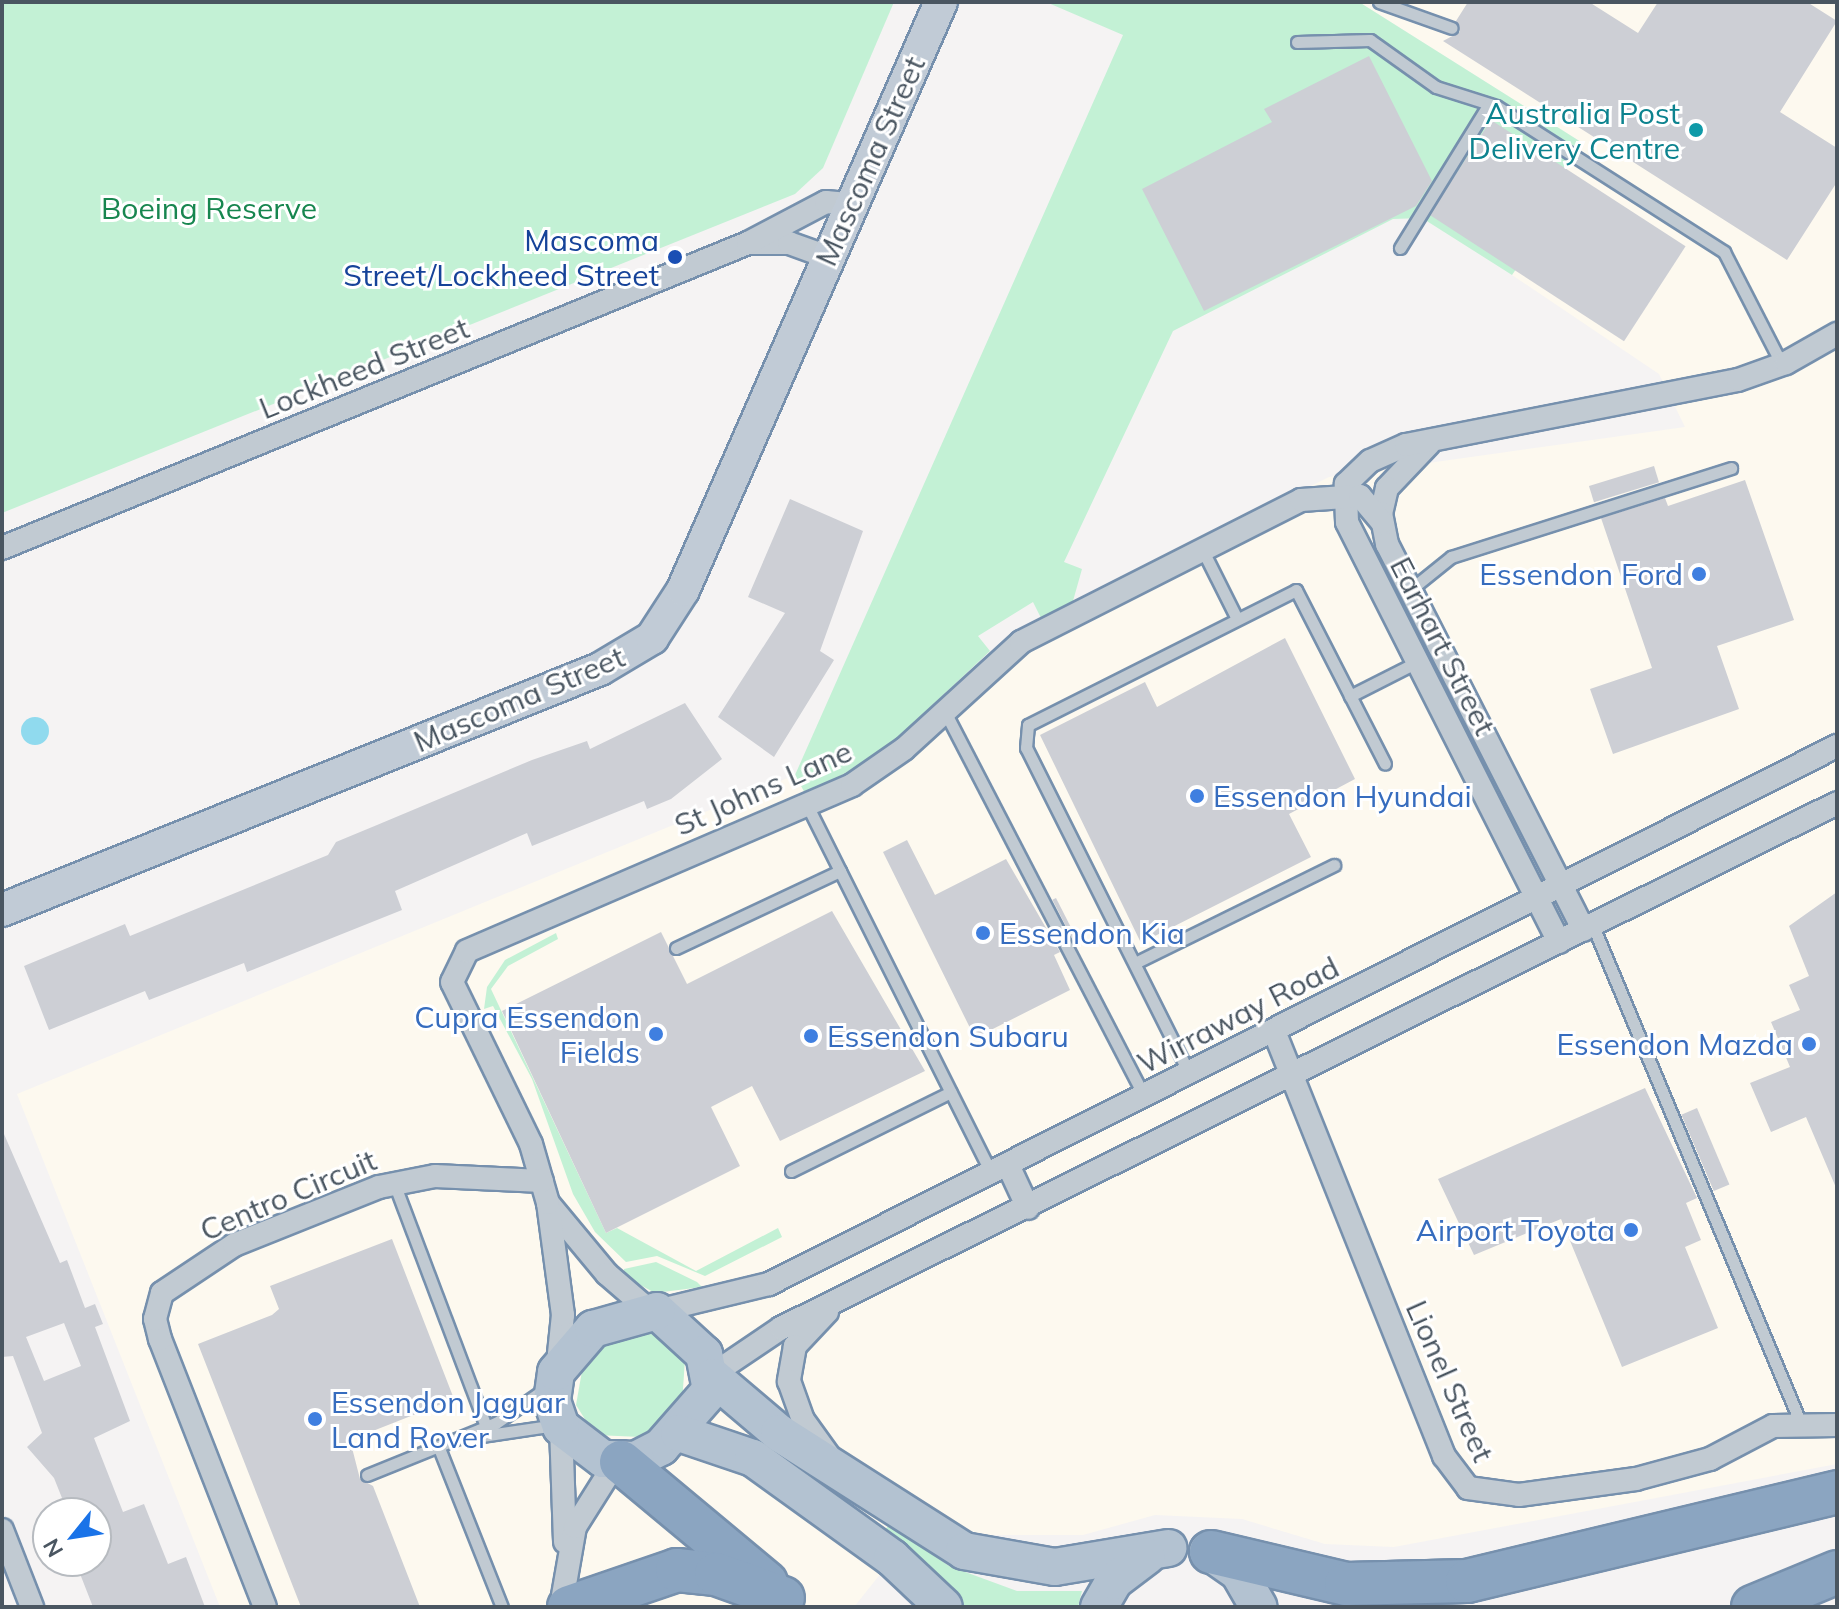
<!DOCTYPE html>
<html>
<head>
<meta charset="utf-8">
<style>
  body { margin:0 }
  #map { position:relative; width:1839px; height:1609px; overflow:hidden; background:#f5f3f3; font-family:Mulish,sans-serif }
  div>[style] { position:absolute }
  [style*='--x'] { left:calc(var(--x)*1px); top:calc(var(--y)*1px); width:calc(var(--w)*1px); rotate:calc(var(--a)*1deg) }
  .commercial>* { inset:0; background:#fdf9ef }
  .green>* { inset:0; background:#c3f1d5 }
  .water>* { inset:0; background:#90daee }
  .round { border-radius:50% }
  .building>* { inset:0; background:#cdcfd5; transform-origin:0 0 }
  .roads { filter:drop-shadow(2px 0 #7690ad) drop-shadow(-2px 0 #7690ad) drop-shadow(0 2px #7690ad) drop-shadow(0 -2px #7690ad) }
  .service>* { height:11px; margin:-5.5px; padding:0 5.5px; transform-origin:5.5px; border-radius:5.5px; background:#c1cad2 }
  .minor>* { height:22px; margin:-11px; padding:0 11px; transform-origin:11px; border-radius:11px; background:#c1cad2 }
  .secondary>* { height:32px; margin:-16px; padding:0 16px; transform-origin:16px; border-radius:16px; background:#c1cbd6 }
  .primary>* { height:36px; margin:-18px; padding:0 18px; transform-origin:18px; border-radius:18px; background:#b3c2d1 }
  .motorway>* { height:42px; margin:-21px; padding:0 21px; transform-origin:21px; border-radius:21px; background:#8ba5c1 }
  .dots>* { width:22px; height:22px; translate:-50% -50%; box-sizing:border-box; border:4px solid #fff; border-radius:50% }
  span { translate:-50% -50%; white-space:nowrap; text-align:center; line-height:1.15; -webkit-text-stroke:6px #fff; paint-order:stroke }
  .culture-label { font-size:30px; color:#0d838f }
  .right { translate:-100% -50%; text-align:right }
  .street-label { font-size:30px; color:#4a5661 }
  .park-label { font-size:30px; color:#17864f }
  .transit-label { font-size:30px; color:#164399 }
  .shop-label { font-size:30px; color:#366cbe }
  .left { translate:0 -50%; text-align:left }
  .frame { position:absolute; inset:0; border:4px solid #4a5661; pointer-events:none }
  .north { position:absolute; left:32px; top:1497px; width:80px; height:80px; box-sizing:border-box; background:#fff; border:2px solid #b7bbc0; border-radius:50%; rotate:240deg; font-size:22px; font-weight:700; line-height:32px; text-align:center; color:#4a5661 }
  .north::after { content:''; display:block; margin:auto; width:28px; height:36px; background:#1a73e8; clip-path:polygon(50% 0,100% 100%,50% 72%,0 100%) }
</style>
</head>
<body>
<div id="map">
  <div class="commercial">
    <i style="clip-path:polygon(1359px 2px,1837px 2px,1837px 1464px,1394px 1547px,1325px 1544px,1242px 1519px,1155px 1515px,1083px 1535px,978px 1535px,929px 1513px,854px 1607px,220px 1607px,17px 1094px,795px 775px,806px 795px,881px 753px,1006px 639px,1329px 477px,1685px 427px,1659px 374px,1512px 275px,1570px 189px,1556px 179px,1581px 142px)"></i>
  </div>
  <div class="green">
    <i style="clip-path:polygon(2px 2px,894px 2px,823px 168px,795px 194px,2px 513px)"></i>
    <i style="clip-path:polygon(1046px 2px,1359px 2px,1581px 142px,1556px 179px,1571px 189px,1512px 275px,1422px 218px,1393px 219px,1173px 331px,1064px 562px,1082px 569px,1073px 601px,1041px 618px,1033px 602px,978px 636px,990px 651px,881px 753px,806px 795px,795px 775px,1123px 35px)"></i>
    <i style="clip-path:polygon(556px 933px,558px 939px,508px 966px,491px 989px,606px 1233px,617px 1228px,696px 1271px,778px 1228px,782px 1237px,705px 1276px,657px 1256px,626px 1262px,595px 1232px,573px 1194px,532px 1079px,493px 1006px,484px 1009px,487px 987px,505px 960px)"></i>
    <i style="clip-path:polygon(656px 1262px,697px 1282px,702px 1287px,655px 1293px,624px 1276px,624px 1269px)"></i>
    <i style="clip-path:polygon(647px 1332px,662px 1335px,685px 1359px,682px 1404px,641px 1437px,595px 1435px,576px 1405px,582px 1371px,602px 1347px)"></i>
    <i style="clip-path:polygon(890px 1525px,949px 1566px,1017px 1591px,1082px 1591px,1078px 1607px,958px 1607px,879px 1534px)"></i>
  </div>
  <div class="water">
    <i class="round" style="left:21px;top:717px;width:28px;height:28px"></i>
  </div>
  <div class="building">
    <i style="clip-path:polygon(1468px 2px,1589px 2px,1638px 33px,1658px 2px,1807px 2px,1837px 21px,1780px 112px,1837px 148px,1837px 182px,1787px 260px,1443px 41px,1460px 32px,1456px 21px)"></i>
    <i style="clip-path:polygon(1369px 56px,1432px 181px,1416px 206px,1204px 311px,1142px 189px,1272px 122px,1264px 109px)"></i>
    <i style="left:1491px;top:120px;width:232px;height:113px;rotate:33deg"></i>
    <i style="left:1654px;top:466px;width:17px;height:68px;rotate:73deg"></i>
    <i style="clip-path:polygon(1745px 480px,1794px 620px,1717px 646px,1739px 709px,1613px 754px,1590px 689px,1652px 668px,1601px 518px,1665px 498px,1668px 506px)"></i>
    <i style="clip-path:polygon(790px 499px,863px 531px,820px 651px,834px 660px,774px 757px,718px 717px,785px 613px,748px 597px)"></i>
    <i style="clip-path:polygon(1285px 638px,1355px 779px,1289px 814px,1311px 857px,1141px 943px,1040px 735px,1145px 682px,1157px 707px)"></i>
    <i style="clip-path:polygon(685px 703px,722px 759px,671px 799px,647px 809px,644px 801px,532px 846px,527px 833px,395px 891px,402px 910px,247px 972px,244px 963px,149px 1000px,145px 991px,49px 1030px,24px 966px,125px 924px,130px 936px,328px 855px,336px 842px,377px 825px,532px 760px,587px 741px,590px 749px)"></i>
    <i style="clip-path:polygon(907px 840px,935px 895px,1006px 859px,1060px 952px,1054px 955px,1070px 990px,975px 1038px,883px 852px)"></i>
    <i style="clip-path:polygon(1837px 892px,1837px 1190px,1806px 1117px,1771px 1132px,1750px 1083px,1790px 1067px,1771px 1022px,1800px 1010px,1789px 985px,1809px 976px,1789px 926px)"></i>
    <i style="left:1056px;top:898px;width:51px;height:4px;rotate:63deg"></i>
    <i style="clip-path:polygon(832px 911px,925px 1071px,780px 1141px,752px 1086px,711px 1107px,740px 1166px,606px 1233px,502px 1011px,661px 932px,687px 984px)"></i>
    <i style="clip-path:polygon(1645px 1088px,1697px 1198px,1686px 1203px,1701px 1240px,1685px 1247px,1718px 1328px,1622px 1367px,1561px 1219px,1474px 1255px,1438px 1179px)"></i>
    <i style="left:1697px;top:1108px;width:83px;height:17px;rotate:67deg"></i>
    <i style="clip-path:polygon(evenodd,4px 1134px,60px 1263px,67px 1260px,85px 1308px,95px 1304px,103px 1324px,95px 1327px,130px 1421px,94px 1438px,123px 1512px,144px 1504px,168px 1564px,186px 1557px,205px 1607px,93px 1607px,75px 1561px,96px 1561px,96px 1513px,68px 1513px,54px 1478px,27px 1447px,42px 1433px,13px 1356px,2px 1357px,4px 1134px,64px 1323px,81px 1366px,44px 1381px,26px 1337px,64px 1323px)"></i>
    <i style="clip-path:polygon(392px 1239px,454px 1399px,350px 1440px,360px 1479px,373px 1486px,420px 1607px,301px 1607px,198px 1344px,272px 1315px,279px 1309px,270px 1286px)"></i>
  </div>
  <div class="roads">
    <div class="service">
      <i style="--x:1379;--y:2;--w:77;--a:19.6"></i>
      <i style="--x:1297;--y:42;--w:73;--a:-1.6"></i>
      <i style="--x:1370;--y:40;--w:81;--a:35.5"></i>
      <i style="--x:1436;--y:87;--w:63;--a:17.6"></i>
      <i style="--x:1496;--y:106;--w:271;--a:32.6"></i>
      <i style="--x:1724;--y:252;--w:127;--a:62.8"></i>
      <i style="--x:1400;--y:248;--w:169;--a:-58.3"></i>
      <i style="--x:1202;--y:549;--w:78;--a:63.4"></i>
      <i style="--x:1410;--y:590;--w:53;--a:-38.8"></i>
      <i style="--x:1451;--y:557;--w:294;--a:-17.6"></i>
      <i style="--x:1350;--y:696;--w:75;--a:-26.9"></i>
      <i style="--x:944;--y:710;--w:435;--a:62.6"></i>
      <i style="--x:808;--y:807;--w:72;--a:63.4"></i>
      <i style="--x:1593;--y:926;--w:540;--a:67.33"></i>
      <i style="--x:676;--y:948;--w:181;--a:-25.2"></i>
      <i style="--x:840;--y:871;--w:339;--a:63.4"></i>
      <i style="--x:1135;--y:963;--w:222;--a:-26.2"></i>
      <i style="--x:1189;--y:1073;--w:364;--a:-116.6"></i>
      <i style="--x:1026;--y:748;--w:23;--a:-85"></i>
      <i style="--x:1028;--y:725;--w:300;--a:-26.7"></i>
      <i style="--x:1296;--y:590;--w:195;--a:62.9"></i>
      <i style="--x:791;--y:1171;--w:178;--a:-26.3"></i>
      <i style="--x:394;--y:1183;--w:268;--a:69.3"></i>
      <i style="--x:482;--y:1436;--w:75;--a:-8.5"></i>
      <i style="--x:439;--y:1448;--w:171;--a:68.4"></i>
      <i style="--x:367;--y:1475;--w:139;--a:-22"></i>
      <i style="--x:496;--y:1423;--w:60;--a:-34.8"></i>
    </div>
    <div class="minor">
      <i style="--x:749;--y:243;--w:40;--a:0"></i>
      <i style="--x:789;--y:243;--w:41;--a:19.7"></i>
      <i style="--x:1429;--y:444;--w:61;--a:133.7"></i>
      <i style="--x:1387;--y:488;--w:26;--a:103"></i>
      <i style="--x:1381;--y:513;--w:32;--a:79"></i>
      <i style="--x:1387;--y:544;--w:433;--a:63"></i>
      <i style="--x:2;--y:548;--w:806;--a:-22.24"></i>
      <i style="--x:748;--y:243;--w:88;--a:-27.7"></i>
      <i style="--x:826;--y:202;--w:25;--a:5"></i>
      <i style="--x:1559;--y:942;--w:470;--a:-116.8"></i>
      <i style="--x:1347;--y:522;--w:38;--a:-92"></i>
      <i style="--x:1346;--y:484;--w:33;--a:-44"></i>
      <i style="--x:1370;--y:461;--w:39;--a:-24"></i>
      <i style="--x:1406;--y:445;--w:338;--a:-11.1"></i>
      <i style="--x:1738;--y:380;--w:51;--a:-19.5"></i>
      <i style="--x:1786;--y:363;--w:59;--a:-29.6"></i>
      <i style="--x:1274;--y:1031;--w:458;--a:68.2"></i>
      <i style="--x:1444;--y:1456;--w:40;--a:53"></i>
      <i style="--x:1468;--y:1488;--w:51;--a:7.8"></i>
      <i style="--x:1519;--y:1495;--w:118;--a:-7.8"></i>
      <i style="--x:1636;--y:1479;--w:77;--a:-15.1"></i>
      <i style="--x:1710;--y:1459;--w:71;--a:-27.6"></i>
      <i style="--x:1773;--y:1426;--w:64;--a:-0.9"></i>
      <i style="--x:1009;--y:1167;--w:45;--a:65.1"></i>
      <i style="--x:548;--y:1203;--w:92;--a:50.3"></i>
      <i style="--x:607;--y:1274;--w:58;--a:40.8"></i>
      <i style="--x:657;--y:1311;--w:115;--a:-13.6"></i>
      <i style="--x:769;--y:1284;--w:1196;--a:-26.74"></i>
      <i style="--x:827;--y:1312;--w:47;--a:133.3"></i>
      <i style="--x:795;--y:1346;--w:36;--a:100"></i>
      <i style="--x:789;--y:1381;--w:41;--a:70.3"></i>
      <i style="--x:803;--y:1420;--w:44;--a:54.2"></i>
      <i style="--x:558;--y:1363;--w:48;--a:-84.1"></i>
      <i style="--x:563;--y:1315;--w:113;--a:-97.6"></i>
      <i style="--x:548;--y:1203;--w:61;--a:-106.1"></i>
      <i style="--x:531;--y:1144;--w:180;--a:-116"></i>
      <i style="--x:452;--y:982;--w:34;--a:-64"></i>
      <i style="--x:467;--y:951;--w:419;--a:-23.3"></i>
      <i style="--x:852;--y:785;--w:63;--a:-34.7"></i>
      <i style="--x:904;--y:749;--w:159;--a:-42.4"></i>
      <i style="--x:1021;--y:642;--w:314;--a:-26.9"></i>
      <i style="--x:1301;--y:500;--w:59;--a:-3.9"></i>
      <i style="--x:1360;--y:496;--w:34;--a:50"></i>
      <i style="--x:713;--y:1374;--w:82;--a:-34.1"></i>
      <i style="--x:781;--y:1328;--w:1179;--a:-26.43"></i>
      <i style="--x:561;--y:1427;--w:115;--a:88"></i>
      <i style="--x:2;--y:1530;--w:83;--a:68.7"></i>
      <i style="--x:265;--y:1607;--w:288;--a:-111.4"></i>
      <i style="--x:160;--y:1339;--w:21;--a:-104"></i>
      <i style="--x:155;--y:1319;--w:27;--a:-75"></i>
      <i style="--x:162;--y:1293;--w:87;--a:-33.7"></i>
      <i style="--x:234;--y:1245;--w:156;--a:-21.8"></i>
      <i style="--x:379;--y:1187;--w:57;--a:-11.1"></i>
      <i style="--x:435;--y:1176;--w:107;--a:2.7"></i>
      <i style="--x:561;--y:1607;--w:81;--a:-80.1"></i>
      <i style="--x:575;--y:1527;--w:77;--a:-57.8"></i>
    </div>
    <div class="secondary">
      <i style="--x:2;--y:910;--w:645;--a:-21.95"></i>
      <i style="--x:600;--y:669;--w:61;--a:-30.8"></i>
      <i style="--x:652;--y:638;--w:57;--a:-57.1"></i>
      <i style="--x:683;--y:590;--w:642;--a:-66.31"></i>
    </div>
    <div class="primary">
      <i style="--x:657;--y:1311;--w:64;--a:42.5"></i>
      <i style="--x:704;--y:1354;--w:37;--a:79"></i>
      <i style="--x:711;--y:1390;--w:76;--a:131.3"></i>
      <i style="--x:661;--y:1447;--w:28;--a:153"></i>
      <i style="--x:636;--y:1460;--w:33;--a:-178"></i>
      <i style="--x:603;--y:1459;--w:53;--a:-142.7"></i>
      <i style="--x:561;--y:1427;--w:28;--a:-109"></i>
      <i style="--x:552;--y:1401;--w:29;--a:-82"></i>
      <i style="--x:556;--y:1372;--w:57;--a:-49.3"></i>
      <i style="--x:593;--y:1329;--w:66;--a:-15.7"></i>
      <i style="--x:713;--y:1377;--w:87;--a:40.3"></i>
      <i style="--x:779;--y:1433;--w:219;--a:32.5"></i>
      <i style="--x:964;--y:1551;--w:92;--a:10"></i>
      <i style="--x:1055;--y:1567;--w:115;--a:-9.5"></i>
      <i style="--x:679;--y:1433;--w:78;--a:18.7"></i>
      <i style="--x:753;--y:1458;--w:171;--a:35.7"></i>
      <i style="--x:892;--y:1558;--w:71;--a:43.3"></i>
      <i style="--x:1208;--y:1551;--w:38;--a:35"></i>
      <i style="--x:1239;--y:1573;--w:39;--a:60"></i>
      <i style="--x:1099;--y:1607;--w:30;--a:-60"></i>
      <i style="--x:1114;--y:1581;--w:41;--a:-37.1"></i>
    </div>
    <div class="motorway">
      <i style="--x:621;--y:1462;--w:189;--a:39.8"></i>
      <i style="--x:1211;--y:1552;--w:139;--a:13.3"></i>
      <i style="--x:1346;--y:1584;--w:121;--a:-1.4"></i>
      <i style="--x:1467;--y:1581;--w:381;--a:-13.5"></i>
      <i style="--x:569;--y:1607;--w:114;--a:-18.9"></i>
      <i style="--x:677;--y:1570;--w:39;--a:6"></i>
      <i style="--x:716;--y:1574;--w:71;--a:19.7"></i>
      <i style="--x:1753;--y:1607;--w:91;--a:-22.6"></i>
    </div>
  </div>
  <div class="dots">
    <i style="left:1696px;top:130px;background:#0f9aa8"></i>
    <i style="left:675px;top:257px;background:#1a4fb4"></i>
    <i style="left:1699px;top:574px;background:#3f7fe0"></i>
    <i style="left:1197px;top:796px;background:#3f7fe0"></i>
    <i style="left:983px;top:933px;background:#3f7fe0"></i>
    <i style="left:656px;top:1034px;background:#3f7fe0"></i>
    <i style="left:811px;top:1036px;background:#3f7fe0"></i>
    <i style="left:1809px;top:1044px;background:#3f7fe0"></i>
    <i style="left:1631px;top:1230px;background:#3f7fe0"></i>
    <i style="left:315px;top:1419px;background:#3f7fe0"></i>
  </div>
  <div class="culture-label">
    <span class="right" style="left:1680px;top:130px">Australia Post<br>Delivery Centre</span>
  </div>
  <div class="street-label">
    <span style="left:870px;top:161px;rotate:-66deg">Mascoma Street</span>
    <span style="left:364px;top:368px;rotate:-22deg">Lockheed Street</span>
    <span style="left:1443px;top:646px;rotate:63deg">Earhart Street</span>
    <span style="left:519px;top:699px;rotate:-23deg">Mascoma Street</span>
    <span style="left:763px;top:788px;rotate:-24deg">St Johns Lane</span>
    <span style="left:1238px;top:1015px;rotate:-27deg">Wirraway Road</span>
    <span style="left:288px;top:1195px;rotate:-23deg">Centro Circuit</span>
    <span style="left:1450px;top:1381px;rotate:66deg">Lionel Street</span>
  </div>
  <div class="park-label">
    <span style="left:209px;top:208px">Boeing Reserve</span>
  </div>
  <div class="transit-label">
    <span class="right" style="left:659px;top:257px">Mascoma<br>Street/Lockheed Street</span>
  </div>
  <div class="shop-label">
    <span class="right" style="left:1683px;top:574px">Essendon Ford</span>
    <span class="left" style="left:1213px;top:796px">Essendon Hyundai</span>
    <span class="left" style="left:999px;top:933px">Essendon Kia</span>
    <span class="right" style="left:640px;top:1034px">Cupra Essendon<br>Fields</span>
    <span class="left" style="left:827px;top:1036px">Essendon Subaru</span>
    <span class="right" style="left:1793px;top:1044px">Essendon Mazda</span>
    <span class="right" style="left:1615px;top:1230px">Airport Toyota</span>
    <span class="left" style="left:331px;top:1419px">Essendon Jaguar<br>Land Rover</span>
  </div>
  <div class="frame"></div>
  <div class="north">N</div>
</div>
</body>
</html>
